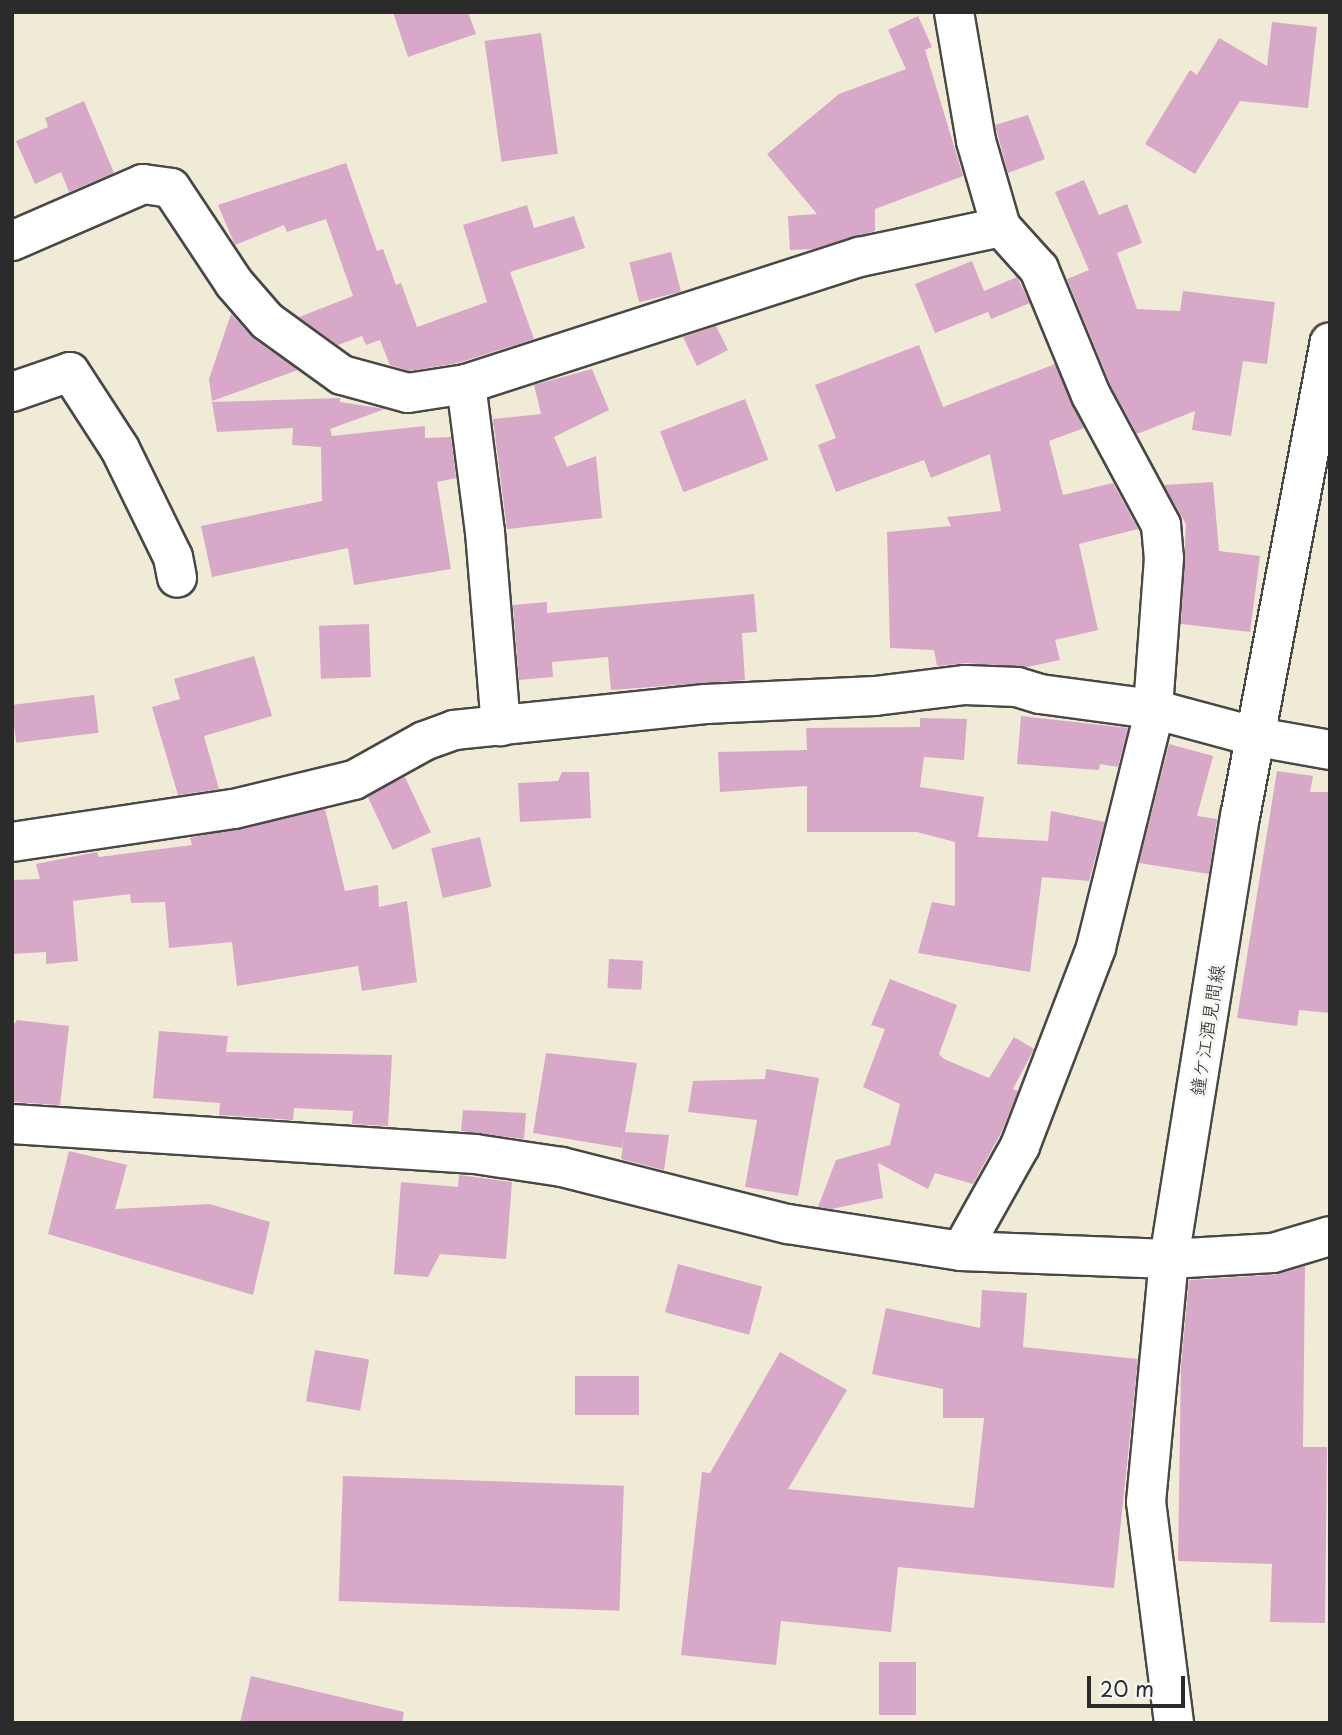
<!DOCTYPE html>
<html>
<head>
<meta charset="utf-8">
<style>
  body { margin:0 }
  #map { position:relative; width:1342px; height:1735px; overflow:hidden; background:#efebd7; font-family:"Playpen Sans","Klee One",sans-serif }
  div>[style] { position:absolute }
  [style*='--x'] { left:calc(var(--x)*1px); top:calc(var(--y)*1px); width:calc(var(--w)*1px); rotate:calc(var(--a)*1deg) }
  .building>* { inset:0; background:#d8a8c8; transform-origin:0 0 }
  .roads { filter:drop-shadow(2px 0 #484845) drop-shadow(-2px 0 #484845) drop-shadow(0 2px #484845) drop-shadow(0 -2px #484845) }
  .minor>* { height:38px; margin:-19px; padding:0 19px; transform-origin:19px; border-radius:19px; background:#fff }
  .major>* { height:38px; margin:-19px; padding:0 19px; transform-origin:19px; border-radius:19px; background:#fff }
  span { translate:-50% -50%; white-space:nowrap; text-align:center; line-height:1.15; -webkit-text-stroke:5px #f6f6f2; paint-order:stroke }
  .street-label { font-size:19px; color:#2b2b2b }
  .frame { position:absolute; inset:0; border:14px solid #2b2b2b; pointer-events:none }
  .scale { position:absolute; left:1087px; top:1676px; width:98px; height:32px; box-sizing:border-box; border:4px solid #2b2b2b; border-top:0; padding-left:9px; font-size:21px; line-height:24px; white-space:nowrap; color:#2b2b2b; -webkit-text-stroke:5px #f6f6f2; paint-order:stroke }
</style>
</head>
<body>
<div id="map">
  <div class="building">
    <i style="clip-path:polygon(393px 12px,468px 12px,476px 34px,408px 57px)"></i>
    <i style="clip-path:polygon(918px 16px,932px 47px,925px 50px,963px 176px,875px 209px,875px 231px,813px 249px,790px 250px,788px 216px,817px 214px,767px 154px,839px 94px,906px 69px,888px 30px)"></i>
    <i style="clip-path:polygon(1272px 22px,1317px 27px,1308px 108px,1240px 101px,1195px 174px,1145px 144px,1190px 70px,1197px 75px,1219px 38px,1267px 66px)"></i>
    <i style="left:541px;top:33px;width:122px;height:57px;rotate:82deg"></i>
    <i style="clip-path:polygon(84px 101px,114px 173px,69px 192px,61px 172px,35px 184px,16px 141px,48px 127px,45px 118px)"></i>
    <i style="clip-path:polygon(1028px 115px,1045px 159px,1008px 173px,995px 125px)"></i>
    <i style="clip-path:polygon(346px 163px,377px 251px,383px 249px,396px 285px,401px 283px,417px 327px,487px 302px,463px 225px,527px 205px,534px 228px,574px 216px,585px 248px,510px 272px,534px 339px,458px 363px,409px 371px,390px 365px,380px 340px,366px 345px,362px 336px,338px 345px,299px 317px,353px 296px,326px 219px,287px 232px,284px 225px,235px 245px,218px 205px)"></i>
    <i style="clip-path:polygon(1084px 180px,1099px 215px,1127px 204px,1142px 243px,1117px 253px,1137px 309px,1180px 311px,1183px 291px,1275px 302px,1267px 364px,1243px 361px,1231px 436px,1192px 430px,1195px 411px,1137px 434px,1111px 386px,1067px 279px,1089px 270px,1055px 192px)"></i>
    <i style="left:671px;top:252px;width:41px;height:43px;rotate:76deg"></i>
    <i style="clip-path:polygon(972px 261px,984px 291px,1017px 277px,1030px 303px,991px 319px,988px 312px,935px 333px,915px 284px)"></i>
    <i style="clip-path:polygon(231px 314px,254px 339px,298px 370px,212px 401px,209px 379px)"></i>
    <i style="clip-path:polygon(716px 326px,728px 350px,697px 366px,683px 337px)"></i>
    <i style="clip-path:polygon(919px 345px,943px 407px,1055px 364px,1084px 428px,1049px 441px,1063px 495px,1113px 483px,1138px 529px,1079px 544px,1098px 630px,1055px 640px,1060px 660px,1027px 667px,966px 663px,937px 666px,934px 650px,890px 648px,887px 532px,951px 526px,947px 517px,1001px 511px,990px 454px,931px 478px,924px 460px,836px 492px,818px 445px,836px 438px,815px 385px)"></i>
    <i style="clip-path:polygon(592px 369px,609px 410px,554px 437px,567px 467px,596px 456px,602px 518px,507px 529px,493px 419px,541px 414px,534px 385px)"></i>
    <i style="clip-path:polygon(340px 398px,340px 402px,385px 409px,330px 429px,332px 436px,425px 426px,425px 438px,451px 437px,456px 478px,437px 482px,451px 569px,354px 585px,348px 548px,212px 577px,201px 526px,322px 501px,321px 447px,292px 445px,293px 428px,217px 432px,212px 402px)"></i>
    <i style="left:745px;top:399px;width:65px;height:91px;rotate:69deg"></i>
    <i style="clip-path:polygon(1213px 482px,1219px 551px,1260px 556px,1250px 632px,1181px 624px,1186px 524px,1164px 485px)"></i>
    <i style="clip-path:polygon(754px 594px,757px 632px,742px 633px,745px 680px,611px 690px,608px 657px,552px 662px,553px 677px,519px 680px,513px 605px,547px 602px,547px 613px)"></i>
    <i style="left:369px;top:624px;width:53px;height:50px;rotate:88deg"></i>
    <i style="clip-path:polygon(254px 656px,272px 716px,204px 736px,219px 789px,178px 795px,152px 707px,180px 699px,174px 679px)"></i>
    <i style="left:94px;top:695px;width:38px;height:83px;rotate:83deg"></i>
    <i style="clip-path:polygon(1021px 716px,1128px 728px,1118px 767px,1100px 764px,1099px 770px,1017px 764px)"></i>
    <i style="clip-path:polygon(920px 718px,967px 719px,964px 760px,924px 757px,920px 787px,984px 797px,978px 837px,1048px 841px,1051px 811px,1105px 822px,1089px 881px,1042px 877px,1030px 972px,918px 953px,932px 902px,955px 906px,955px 842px,917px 832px,807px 832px,807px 786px,720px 792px,718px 752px,807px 750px,806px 728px,920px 727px)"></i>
    <i style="clip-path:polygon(1169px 744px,1213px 756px,1197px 816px,1217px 819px,1209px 874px,1139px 863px)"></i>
    <i style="clip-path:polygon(1277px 771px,1313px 776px,1310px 792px,1330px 792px,1330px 1013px,1299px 1010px,1297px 1026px,1237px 1018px)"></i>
    <i style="clip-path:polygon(562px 772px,589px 772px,591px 818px,520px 822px,518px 783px,558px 781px)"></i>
    <i style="left:405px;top:777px;width:61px;height:42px;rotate:65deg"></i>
    <i style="clip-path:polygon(325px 809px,345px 891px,378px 885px,379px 907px,407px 901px,417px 982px,362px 991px,358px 966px,237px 986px,232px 942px,169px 948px,165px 902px,131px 903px,130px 894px,73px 901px,78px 961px,46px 964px,46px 952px,12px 954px,12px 880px,40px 879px,36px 864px,97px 852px,99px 857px,192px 845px,190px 838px)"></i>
    <i style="left:480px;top:837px;width:51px;height:50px;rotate:77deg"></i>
    <i style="left:609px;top:959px;width:34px;height:29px;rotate:3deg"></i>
    <i style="clip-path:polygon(890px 979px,957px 1005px,939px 1054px,944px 1059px,989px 1078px,1014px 1037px,1034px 1049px,1013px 1089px,1018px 1091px,1002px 1131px,973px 1184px,935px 1173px,928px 1189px,878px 1163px,883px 1198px,832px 1209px,818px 1207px,836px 1160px,890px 1145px,900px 1104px,863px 1087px,885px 1029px,871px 1025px)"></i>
    <i style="clip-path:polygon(17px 1020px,69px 1026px,60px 1105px,12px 1102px,12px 1027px)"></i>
    <i style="clip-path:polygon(159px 1031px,228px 1036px,226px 1052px,392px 1055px,388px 1126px,352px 1124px,353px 1111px,294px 1108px,293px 1120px,219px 1115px,220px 1103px,153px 1098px)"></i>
    <i style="clip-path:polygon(546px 1053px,637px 1063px,625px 1132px,669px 1135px,664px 1170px,621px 1159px,624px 1138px,622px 1148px,533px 1133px)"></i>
    <i style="clip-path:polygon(766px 1069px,819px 1078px,798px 1196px,745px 1187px,757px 1120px,688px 1112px,693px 1081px,765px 1079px)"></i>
    <i style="clip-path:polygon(463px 1110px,526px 1113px,524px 1139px,461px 1131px)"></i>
    <i style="clip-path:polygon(69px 1151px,127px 1165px,115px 1209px,210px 1204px,270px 1222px,253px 1295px,48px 1234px)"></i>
    <i style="clip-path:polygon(459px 1175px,512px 1182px,506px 1259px,440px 1254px,428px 1277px,394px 1274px,401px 1182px,458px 1187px)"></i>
    <i style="left:678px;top:1264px;width:87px;height:50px;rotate:15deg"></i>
    <i style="clip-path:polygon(1305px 1266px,1303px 1447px,1327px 1447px,1325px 1623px,1270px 1622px,1272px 1564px,1178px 1561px,1181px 1366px,1189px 1280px,1274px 1275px)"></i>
    <i style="clip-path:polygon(982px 1290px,1027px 1293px,1023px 1347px,1138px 1359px,1114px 1588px,898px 1567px,891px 1632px,781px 1621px,776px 1665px,681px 1655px,702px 1472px,710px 1473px,780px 1352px,847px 1390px,788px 1489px,974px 1508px,984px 1418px,943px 1418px,943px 1389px,872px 1374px,886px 1308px,980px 1328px)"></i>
    <i style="left:315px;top:1350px;width:55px;height:52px;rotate:10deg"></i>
    <i style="left:575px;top:1376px;width:64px;height:39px"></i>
    <i style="left:343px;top:1476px;width:281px;height:125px;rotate:2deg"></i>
    <i style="left:879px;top:1662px;width:37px;height:53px"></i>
    <i style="clip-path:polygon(251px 1676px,404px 1712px,402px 1723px,240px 1723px)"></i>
  </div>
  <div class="roads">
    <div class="minor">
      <i style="--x:954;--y:12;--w:131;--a:80.3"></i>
      <i style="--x:976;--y:141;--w:90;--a:73.8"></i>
      <i style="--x:1001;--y:227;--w:57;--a:47.9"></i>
      <i style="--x:1039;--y:269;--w:136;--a:67.6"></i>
      <i style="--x:1091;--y:395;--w:148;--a:61.7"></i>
      <i style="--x:1161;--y:525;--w:33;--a:85"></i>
      <i style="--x:1164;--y:558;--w:163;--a:94.2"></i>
      <i style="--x:1152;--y:721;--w:234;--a:103.9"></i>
      <i style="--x:1096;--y:948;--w:212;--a:111"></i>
      <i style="--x:1020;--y:1146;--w:120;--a:119.3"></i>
      <i style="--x:12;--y:241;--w:143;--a:-23.5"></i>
      <i style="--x:143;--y:184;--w:28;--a:8"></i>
      <i style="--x:171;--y:188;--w:114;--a:56.4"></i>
      <i style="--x:234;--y:283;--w:50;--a:49"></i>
      <i style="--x:267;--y:321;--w:92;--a:35.8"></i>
      <i style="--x:342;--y:375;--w:68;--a:15.3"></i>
      <i style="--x:408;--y:393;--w:59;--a:-8.8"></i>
      <i style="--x:466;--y:384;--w:414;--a:-17.9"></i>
      <i style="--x:860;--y:257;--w:144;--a:-12"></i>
      <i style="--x:466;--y:384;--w:149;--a:82.7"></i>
      <i style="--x:485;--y:532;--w:195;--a:85.3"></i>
      <i style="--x:12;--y:392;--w:61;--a:-19"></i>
      <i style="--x:70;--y:372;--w:92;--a:57"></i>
      <i style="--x:120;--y:449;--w:120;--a:63.9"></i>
      <i style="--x:173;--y:557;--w:21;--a:79"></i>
      <i style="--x:12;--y:842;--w:224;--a:-8.5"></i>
      <i style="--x:234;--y:809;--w:123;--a:-13.6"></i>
      <i style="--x:354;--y:780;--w:80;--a:-29.1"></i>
      <i style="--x:424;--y:741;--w:32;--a:-20"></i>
      <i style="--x:454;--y:730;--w:253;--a:-5.9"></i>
      <i style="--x:706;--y:704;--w:169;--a:-2.7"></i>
      <i style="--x:875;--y:696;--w:91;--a:-7"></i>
      <i style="--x:965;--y:685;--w:52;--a:2.2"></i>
      <i style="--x:1017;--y:687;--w:24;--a:17"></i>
      <i style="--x:1040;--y:694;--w:114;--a:7.6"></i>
      <i style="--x:1153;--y:709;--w:108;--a:15.1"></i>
      <i style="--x:1257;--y:737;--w:74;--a:10.1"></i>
      <i style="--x:12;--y:1124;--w:464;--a:3.7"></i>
      <i style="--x:475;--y:1154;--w:88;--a:8.5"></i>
      <i style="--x:562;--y:1167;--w:233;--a:14.2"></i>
      <i style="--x:788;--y:1224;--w:175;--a:8.9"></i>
      <i style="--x:961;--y:1251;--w:208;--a:2.2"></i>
      <i style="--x:1169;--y:1259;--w:104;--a:-3.3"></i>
      <i style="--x:1273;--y:1253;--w:59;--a:-16.6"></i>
    </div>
    <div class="major">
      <i style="--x:1174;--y:1723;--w:223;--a:-97.2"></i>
      <i style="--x:1146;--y:1502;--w:244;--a:-84.6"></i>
      <i style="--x:1169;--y:1259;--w:448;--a:-80.9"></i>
      <i style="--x:1240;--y:817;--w:483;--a:-79.3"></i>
    </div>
  </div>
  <div class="street-label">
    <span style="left:1207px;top:1030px;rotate:-81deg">鐘ケ江酒見間線</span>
  </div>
  <div class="frame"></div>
  <div class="scale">20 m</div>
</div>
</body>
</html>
